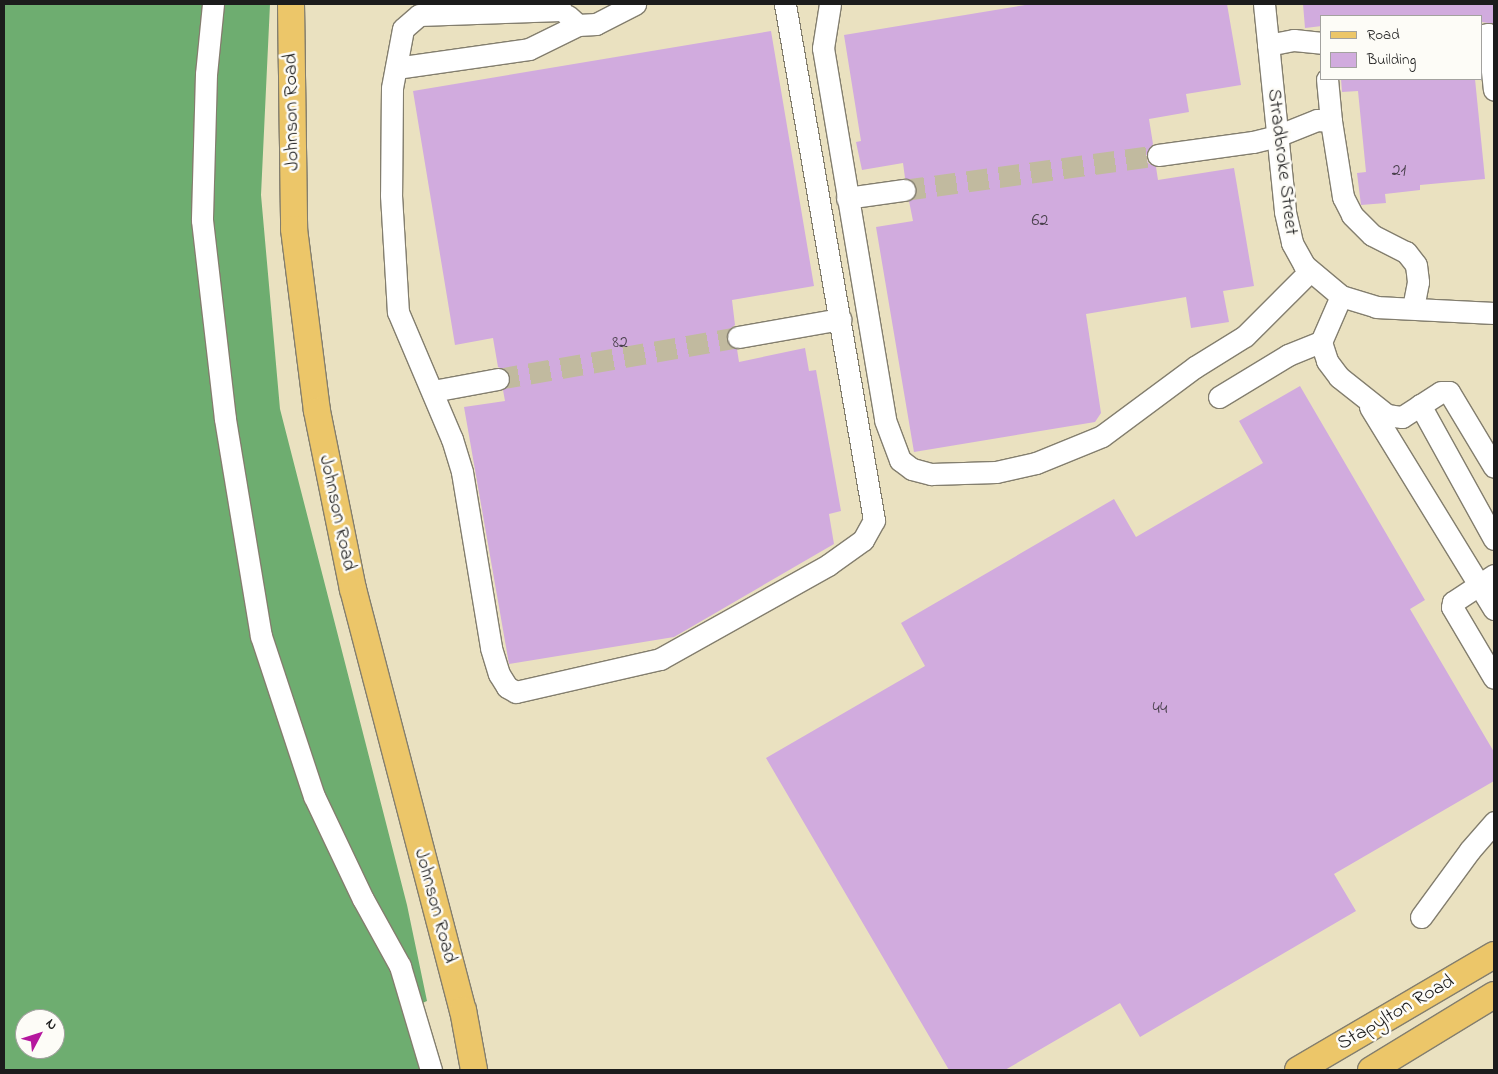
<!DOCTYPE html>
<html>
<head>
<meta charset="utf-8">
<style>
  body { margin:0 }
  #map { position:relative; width:1498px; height:1074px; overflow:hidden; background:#eae1c0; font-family:"Indie Flower",sans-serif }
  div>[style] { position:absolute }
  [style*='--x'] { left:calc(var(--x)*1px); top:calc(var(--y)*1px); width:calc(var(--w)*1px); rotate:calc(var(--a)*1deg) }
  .forest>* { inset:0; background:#6ead70 }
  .building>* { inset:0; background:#d1abde }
  .minor-tunnel>* { height:21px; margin-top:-10.5px; transform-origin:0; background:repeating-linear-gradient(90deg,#c1ba9f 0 21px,transparent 0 32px) }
  .roads { filter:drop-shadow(1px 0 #837e6e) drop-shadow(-1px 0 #837e6e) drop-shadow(0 1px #837e6e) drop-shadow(0 -1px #837e6e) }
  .minor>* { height:21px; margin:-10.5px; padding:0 10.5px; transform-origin:10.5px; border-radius:10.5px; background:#fff }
  .major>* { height:26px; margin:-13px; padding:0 13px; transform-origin:13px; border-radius:13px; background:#ecc669 }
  span { translate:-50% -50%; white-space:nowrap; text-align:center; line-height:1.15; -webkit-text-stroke:5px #fdfcf7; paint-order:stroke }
  .number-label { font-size:18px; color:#49404c }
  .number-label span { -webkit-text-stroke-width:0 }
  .street-label { font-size:20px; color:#1c1c1c }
  .frame { position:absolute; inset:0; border:5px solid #1c1c1c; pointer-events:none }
  .legend { position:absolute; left:1320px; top:15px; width:162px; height:65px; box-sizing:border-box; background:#fdfcf7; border:1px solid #a3a29f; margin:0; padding:6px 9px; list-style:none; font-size:15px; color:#1c1c1c }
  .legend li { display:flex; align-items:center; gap:10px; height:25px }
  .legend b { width:25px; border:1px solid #a3a29f }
  .north { position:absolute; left:15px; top:1009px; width:50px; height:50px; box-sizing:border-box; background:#fdfcf7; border:1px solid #a3a29f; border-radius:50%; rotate:50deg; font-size:14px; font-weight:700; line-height:20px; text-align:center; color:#1c1c1c }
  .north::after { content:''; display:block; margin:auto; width:18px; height:22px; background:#b5179e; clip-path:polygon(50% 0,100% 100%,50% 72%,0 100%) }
</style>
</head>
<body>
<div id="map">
  <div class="forest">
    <i style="clip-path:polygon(evenodd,4px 4px,270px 4px,261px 195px,280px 409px,407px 905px,427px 1001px,408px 1009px,424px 1070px,4px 1070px,4px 4px,25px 1019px,55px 1019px,55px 1049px,25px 1049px,25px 1019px)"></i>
  </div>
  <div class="building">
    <i style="clip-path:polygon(1031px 4px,1227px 4px,1241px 85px,1186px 94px,1189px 112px,1149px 119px,1153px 144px,1146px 156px,1148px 163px,1156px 167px,1158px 180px,1234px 168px,1254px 286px,1223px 291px,1229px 322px,1191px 328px,1186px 297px,1086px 314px,1101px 413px,1095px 422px,914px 452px,876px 227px,913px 221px,909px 201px,915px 195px,916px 188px,905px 178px,903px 163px,862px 170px,856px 142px,861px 141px,844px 35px)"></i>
    <i style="clip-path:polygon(1303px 4px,1494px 4px,1494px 24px,1482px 22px,1482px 16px,1322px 16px,1322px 26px,1305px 28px)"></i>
    <i style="clip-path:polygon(771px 31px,814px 286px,732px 300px,735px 325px,726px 332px,726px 339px,729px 345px,737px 349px,739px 362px,805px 348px,809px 371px,816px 370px,841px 511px,829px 514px,834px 544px,674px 637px,509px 664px,464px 407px,505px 401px,503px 390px,510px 384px,510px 377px,507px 371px,498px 367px,493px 338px,455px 345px,413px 91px)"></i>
    <i style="clip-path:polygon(1341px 79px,1475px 79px,1485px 179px,1420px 185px,1420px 190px,1385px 194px,1386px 203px,1361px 205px,1357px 173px,1366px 172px,1358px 91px,1342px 92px)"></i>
    <i style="clip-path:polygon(1300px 386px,1425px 600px,1410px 609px,1494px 752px,1494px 781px,1334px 874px,1356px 911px,1140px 1037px,1120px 1003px,1005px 1070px,949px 1070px,766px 758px,925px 666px,901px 623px,1114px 499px,1136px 537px,1263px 463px,1239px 421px)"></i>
  </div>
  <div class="minor-tunnel">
    <i style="--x:904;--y:190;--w:256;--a:-7.8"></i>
    <i style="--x:498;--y:379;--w:244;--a:-9.9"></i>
  </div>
  <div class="roads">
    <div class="minor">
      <i style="--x:213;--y:4;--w:70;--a:95.7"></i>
      <i style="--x:206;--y:74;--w:146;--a:91.6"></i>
      <i style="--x:202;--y:220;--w:200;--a:83.4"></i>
      <i style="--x:225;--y:419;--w:220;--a:80.6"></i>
      <i style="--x:261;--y:636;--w:169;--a:71.7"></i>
      <i style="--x:314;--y:796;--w:114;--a:64.6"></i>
      <i style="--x:363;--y:899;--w:77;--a:61.1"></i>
      <i style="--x:400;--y:966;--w:109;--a:73.4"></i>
      <i style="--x:830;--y:4;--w:45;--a:99"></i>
      <i style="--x:823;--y:48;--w:377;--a:80.5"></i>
      <i style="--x:885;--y:420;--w:43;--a:69.4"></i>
      <i style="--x:900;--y:460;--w:15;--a:37"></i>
      <i style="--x:912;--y:469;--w:20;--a:15"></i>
      <i style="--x:931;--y:474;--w:65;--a:-1.8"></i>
      <i style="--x:996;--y:472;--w:41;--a:-12.7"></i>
      <i style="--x:1036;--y:463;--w:71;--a:-22.2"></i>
      <i style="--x:1102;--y:436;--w:116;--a:-36.6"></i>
      <i style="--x:1195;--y:367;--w:59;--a:-31.8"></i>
      <i style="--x:1245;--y:336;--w:92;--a:-45"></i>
      <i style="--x:1264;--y:4;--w:209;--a:84.2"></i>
      <i style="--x:1285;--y:212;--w:32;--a:77"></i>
      <i style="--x:1292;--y:243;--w:25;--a:61"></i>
      <i style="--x:1304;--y:265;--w:48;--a:40"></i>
      <i style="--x:1341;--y:296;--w:37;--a:17"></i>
      <i style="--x:1376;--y:307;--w:118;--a:2.9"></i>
      <i style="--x:561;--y:10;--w:142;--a:178"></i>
      <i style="--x:419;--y:15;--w:21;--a:139"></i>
      <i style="--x:403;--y:29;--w:60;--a:100.6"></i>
      <i style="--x:392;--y:88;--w:107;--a:90.5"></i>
      <i style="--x:391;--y:195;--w:117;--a:86.6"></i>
      <i style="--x:398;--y:312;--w:138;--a:67"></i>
      <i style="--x:452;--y:439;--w:34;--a:73"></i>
      <i style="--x:462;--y:472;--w:178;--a:80.6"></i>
      <i style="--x:491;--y:648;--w:27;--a:73"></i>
      <i style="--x:499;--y:674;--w:15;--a:58"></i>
      <i style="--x:507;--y:687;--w:10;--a:29"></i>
      <i style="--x:516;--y:692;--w:148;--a:-12.9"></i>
      <i style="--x:660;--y:659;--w:193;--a:-29.2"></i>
      <i style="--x:828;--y:565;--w:43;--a:-35.5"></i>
      <i style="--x:863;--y:540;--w:23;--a:-61"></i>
      <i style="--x:874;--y:520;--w:524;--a:-99.79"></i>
      <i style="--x:568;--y:16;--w:13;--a:42"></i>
      <i style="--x:578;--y:25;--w:18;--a:-3"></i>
      <i style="--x:596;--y:24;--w:44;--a:-27.1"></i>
      <i style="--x:1482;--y:35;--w:6;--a:-9"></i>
      <i style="--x:1488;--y:34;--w:56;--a:83.9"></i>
      <i style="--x:1268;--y:45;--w:26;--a:-11"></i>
      <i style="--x:1294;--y:40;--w:28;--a:6"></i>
      <i style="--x:396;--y:68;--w:134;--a:-8.1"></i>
      <i style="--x:529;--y:49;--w:55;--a:-26.1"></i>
      <i style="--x:1331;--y:121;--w:77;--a:81"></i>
      <i style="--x:1343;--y:197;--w:20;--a:63"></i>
      <i style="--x:1352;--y:215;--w:28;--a:45"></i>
      <i style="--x:1372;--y:235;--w:38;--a:27"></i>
      <i style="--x:1406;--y:252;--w:16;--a:52"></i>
      <i style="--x:1416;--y:265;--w:17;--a:83"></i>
      <i style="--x:1418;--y:282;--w:26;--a:101"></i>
      <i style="--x:1158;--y:155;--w:96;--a:-7.8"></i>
      <i style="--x:1253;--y:142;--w:25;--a:-14"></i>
      <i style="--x:1277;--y:136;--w:43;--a:-21.8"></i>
      <i style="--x:1317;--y:120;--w:14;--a:4"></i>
      <i style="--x:1331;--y:121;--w:42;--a:-95.4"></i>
      <i style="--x:847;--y:198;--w:58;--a:-8"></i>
      <i style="--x:738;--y:337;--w:104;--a:-10"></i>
      <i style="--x:1321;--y:342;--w:20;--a:72"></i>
      <i style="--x:1327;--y:361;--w:20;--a:53"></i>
      <i style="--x:1339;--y:377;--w:61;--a:38.4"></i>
      <i style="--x:1387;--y:415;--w:15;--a:8"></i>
      <i style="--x:1402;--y:417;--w:46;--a:-32.7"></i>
      <i style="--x:1441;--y:392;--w:8;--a:0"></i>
      <i style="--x:1449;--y:392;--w:87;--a:59"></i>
      <i style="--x:433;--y:391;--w:66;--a:-10.5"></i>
      <i style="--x:1219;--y:397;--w:81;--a:-31.3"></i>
      <i style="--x:1288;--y:355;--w:35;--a:-22"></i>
      <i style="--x:1321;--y:342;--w:50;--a:-66.5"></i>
      <i style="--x:1420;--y:405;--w:153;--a:61.1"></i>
      <i style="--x:1370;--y:407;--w:237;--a:58.5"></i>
      <i style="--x:1494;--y:575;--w:49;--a:146.6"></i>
      <i style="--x:1453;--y:602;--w:5;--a:101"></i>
      <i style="--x:1452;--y:607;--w:82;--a:59.4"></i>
      <i style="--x:1421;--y:917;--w:83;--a:-53.8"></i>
      <i style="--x:1470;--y:850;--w:37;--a:-49"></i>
    </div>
    <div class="major">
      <i style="--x:291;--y:4;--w:225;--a:89.2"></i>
      <i style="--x:294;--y:229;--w:183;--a:82.8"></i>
      <i style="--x:317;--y:411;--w:182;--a:78.6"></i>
      <i style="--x:353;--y:589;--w:435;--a:75.4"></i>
      <i style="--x:463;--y:1010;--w:61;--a:79.6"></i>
      <i style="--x:1298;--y:1070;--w:227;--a:-30.4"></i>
      <i style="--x:1371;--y:1070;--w:144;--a:-31.4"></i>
    </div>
  </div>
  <div class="number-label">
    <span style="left:1399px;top:171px">21</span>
    <span style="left:1040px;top:221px">62</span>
    <span style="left:620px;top:343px">82</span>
    <span style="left:1160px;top:709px">44</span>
  </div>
  <div class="street-label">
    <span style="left:292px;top:112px;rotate:-91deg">Johnson Road</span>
    <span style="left:1282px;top:162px;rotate:83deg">Stradbroke Street</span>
    <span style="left:337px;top:513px;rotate:78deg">Johnson Road</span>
    <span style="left:435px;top:906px;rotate:75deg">Johnson Road</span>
    <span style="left:1396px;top:1013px;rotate:-30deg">Stapylton Road</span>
  </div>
  <div class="frame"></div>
  <ul class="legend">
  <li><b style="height:6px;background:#ecc669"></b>Road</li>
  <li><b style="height:14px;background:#d1abde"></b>Building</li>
  </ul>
  <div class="north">N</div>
</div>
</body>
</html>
